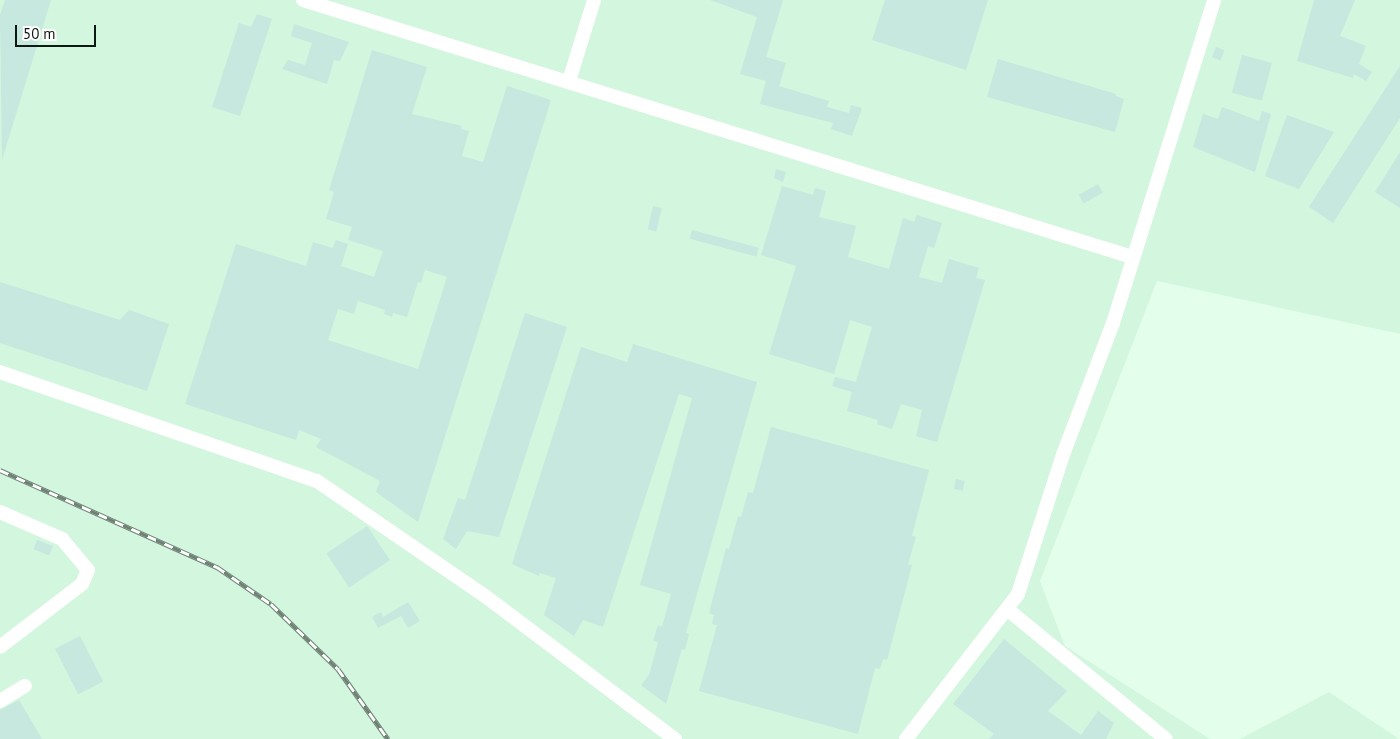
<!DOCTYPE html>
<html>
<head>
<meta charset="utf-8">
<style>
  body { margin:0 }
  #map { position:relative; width:1400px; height:739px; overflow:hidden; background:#e3ffec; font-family:"PT Sans",sans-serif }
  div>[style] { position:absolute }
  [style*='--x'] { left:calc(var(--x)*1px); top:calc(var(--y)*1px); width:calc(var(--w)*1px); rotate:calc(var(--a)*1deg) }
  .built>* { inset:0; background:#d3f6de }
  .building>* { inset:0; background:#c6e8de; transform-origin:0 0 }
  .minor>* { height:14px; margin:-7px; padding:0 7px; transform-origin:7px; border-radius:7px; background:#fff }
  .rail>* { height:5px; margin-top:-2.5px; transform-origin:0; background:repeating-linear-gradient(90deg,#fff 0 9px,#6f8175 0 18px); box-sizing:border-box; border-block:1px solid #6f8175 }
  span { translate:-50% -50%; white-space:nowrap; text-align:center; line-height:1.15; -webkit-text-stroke:5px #fff; paint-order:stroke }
  .scale { position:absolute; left:15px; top:25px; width:81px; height:22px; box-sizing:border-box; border:2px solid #0f1913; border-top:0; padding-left:6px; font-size:15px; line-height:18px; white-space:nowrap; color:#0f1913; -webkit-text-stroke:4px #fff; paint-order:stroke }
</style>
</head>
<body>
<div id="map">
  <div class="built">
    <i style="clip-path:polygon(0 0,1400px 0,1400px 334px,1157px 281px,1040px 581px,1065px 646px,1210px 739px,0 739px)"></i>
    <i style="clip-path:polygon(1329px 692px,1399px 739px,1240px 739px)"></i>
  </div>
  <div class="building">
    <i style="clip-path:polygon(5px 0,51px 0,2px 160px,0 15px)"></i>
    <i style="clip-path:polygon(710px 0,783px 0,766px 57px,786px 63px,779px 86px,829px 101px,827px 107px,849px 113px,851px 105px,862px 108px,852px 136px,831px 129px,833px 123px,760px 104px,766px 81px,740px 74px,757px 17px)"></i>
    <i style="clip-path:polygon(885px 0,988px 0,966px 70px,872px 40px)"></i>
    <i style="clip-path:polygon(1314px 0,1355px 0,1340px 36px,1366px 46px,1359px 64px,1372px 72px,1366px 81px,1354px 74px,1353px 78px,1297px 61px)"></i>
    <i style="clip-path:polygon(257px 14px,272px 19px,240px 116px,212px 107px,239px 23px,251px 27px)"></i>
    <i style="clip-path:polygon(294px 24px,349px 42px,340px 61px,334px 60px,327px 84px,282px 69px,288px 60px,305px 65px,312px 43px,291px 36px)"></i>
    <i style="left:1216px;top:47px;width:9px;height:11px;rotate:21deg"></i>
    <i style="clip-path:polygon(evenodd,372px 50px,427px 67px,412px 114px,462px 126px,461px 129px,469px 131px,462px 156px,483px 162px,507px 86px,551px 100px,418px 522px,376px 492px,380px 481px,316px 447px,321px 439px,299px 430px,296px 440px,185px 404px,236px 244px,306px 266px,313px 242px,333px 248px,336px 240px,348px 244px,341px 266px,374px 277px,383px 251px,348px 240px,352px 227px,326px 219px,334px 192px,329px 190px,372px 50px,425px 270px,447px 277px,418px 369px,328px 340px,338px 309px,354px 314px,358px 301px,385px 310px,384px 314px,392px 317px,393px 313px,407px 317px,418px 282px,421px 283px,425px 270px)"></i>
    <i style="left:1242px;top:55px;width:31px;height:39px;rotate:15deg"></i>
    <i style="clip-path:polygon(998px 59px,1116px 94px,1116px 96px,1124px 99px,1115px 132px,987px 97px)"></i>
    <i style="clip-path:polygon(1400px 66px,1400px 118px,1333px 223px,1309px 207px)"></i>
    <i style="clip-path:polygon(1222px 107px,1259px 121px,1262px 111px,1271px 114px,1255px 172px,1193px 147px,1203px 114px,1218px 119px)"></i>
    <i style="clip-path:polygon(1287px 115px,1334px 132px,1299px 189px,1265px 176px)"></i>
    <i style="clip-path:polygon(1400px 152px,1400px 208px,1375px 192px)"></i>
    <i style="clip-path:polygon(776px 169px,786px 172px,783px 182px,774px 178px)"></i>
    <i style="left:1098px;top:184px;width:10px;height:22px;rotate:61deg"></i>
    <i style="clip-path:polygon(782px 186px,813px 195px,815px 188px,826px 191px,819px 217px,856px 226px,848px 257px,889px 269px,903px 218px,914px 222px,917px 215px,942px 223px,934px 248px,928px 246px,919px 277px,942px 283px,949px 259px,979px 268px,976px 278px,985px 280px,937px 442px,916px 436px,922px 410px,901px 404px,892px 429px,877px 424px,878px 420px,847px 411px,852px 392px,832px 386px,835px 377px,856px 382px,872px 327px,850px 320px,834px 374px,769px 354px,796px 266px,761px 255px)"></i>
    <i style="left:653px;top:206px;width:9px;height:24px;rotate:13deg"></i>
    <i style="left:692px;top:230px;width:69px;height:9px;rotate:15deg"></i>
    <i style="clip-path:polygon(0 282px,120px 320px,129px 310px,169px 324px,147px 391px,0 343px)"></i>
    <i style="clip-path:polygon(525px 313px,567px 327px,499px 537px,467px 531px,456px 549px,443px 539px,458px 498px,465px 500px)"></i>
    <i style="clip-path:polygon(633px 344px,757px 382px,686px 633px,689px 634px,685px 650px,682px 649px,666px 704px,641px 685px,649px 675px,658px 642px,653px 641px,658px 625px,662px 627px,671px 594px,640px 585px,692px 398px,679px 394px,603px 627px,583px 620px,574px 636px,544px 615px,556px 578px,540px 573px,539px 576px,512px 564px,581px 347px,627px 362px)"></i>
    <i style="clip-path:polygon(771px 427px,929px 470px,912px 536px,916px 537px,908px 564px,912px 565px,887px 660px,883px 659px,880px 669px,875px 668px,858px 734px,699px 691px,717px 625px,712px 624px,714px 615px,709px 613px,726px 548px,729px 549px,738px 516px,741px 517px,748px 492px,753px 493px)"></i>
    <i style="left:956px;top:479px;width:9px;height:10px;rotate:13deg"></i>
    <i style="left:367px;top:526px;width:41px;height:49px;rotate:56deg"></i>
    <i style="left:37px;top:540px;width:17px;height:10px;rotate:21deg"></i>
    <i style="clip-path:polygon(408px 602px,420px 621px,408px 628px,401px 616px,378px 628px,372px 617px,381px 612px,383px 617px)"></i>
    <i style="left:80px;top:636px;width:51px;height:28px;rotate:63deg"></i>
    <i style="clip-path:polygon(1004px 639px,1067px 691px,1048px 711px,1081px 735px,1098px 711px,1114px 723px,1106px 739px,989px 739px,994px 734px,953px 704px)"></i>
    <i style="clip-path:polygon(19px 700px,42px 739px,0 739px,0 710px)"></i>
  </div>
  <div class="minor">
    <i style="--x:303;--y:0;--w:868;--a:17.22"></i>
    <i style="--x:569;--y:81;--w:85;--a:-72.8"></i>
    <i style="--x:0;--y:372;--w:335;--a:19"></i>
    <i style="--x:317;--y:481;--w:204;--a:34.4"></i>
    <i style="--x:485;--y:596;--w:238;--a:37"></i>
    <i style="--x:0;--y:512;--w:68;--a:23.5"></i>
    <i style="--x:62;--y:539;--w:40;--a:50"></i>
    <i style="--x:88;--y:570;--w:15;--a:113"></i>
    <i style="--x:82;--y:584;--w:103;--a:142.5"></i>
    <i style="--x:1007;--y:609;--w:205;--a:39.3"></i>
    <i style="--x:0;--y:701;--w:29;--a:-31"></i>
    <i style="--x:906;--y:739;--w:183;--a:-52.3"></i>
    <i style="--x:1018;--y:594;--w:149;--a:-72.1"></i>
    <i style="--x:1064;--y:452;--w:138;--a:-69.2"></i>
    <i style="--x:1113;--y:323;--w:338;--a:-72.6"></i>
  </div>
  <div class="rail">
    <i style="--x:0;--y:470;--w:238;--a:24.1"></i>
    <i style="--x:217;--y:567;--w:65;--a:34.4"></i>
    <i style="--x:271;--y:604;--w:93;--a:44.1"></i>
    <i style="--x:338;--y:669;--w:86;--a:54.5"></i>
  </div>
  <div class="scale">50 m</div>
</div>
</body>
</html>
